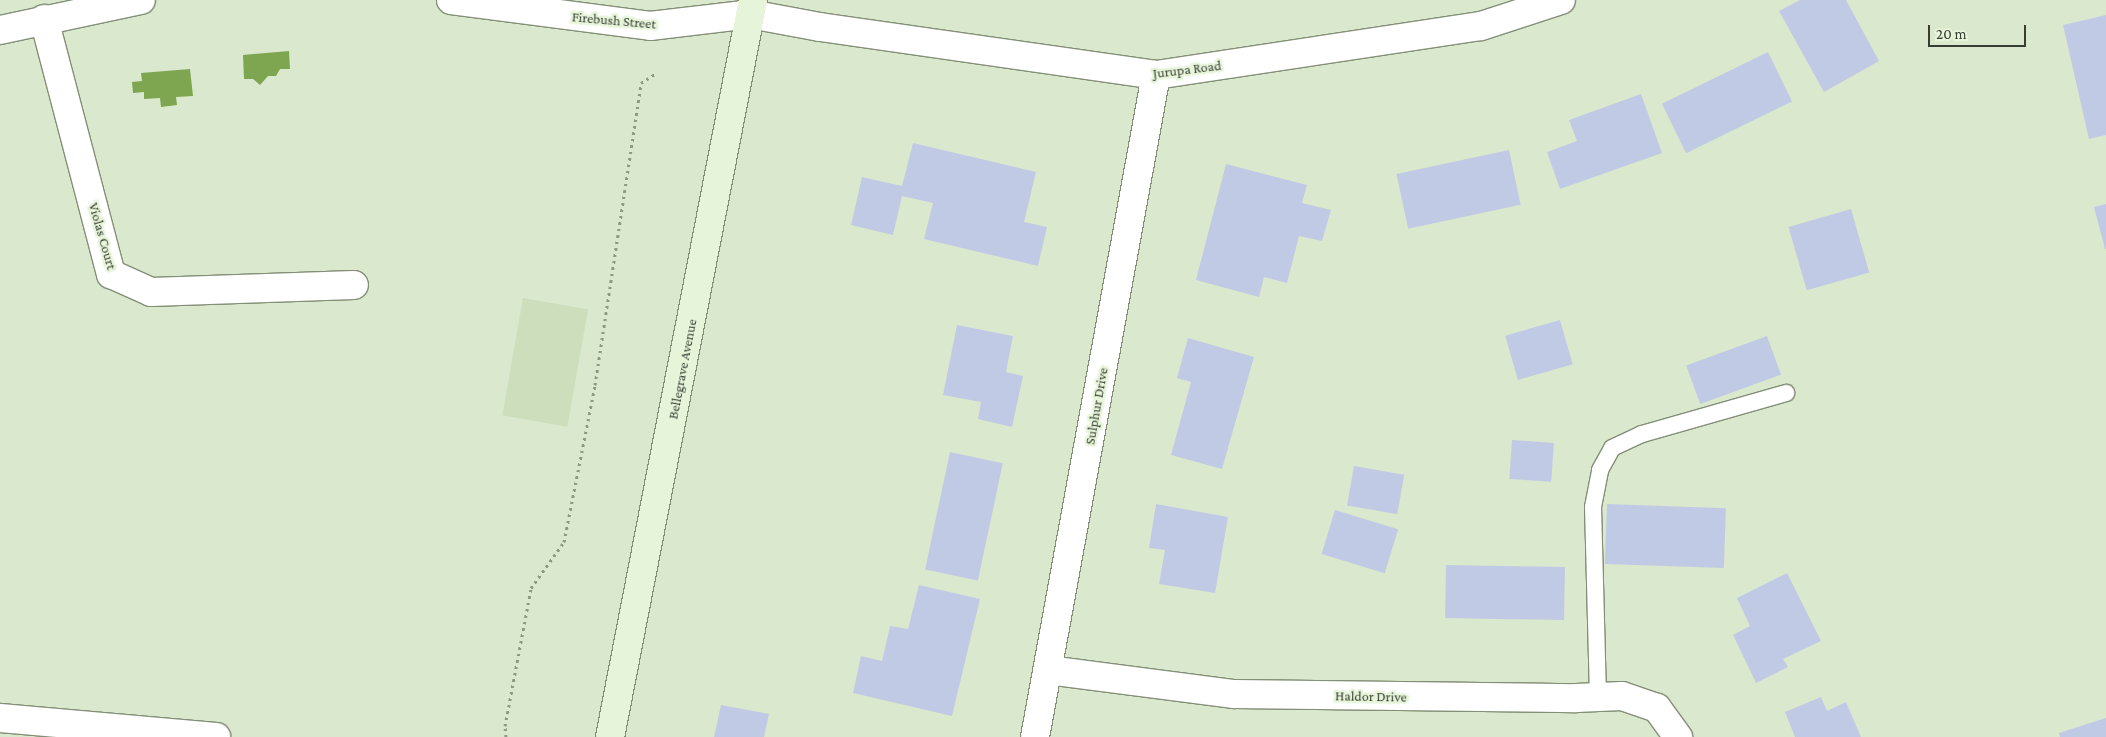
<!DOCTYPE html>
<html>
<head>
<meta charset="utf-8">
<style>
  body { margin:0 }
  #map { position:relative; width:2106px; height:737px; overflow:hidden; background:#dae8cd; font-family:"Crimson Pro",serif }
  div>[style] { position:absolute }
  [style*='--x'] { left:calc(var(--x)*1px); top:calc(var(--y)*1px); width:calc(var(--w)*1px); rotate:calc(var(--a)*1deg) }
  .built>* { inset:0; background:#ccdebc; transform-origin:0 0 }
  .water>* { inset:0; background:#7ea650 }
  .building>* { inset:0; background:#c1cae5; transform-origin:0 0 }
  .path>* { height:3px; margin-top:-1.5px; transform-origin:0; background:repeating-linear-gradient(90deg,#8f9885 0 2.5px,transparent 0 6.5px) }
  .roads { filter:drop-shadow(1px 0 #838f77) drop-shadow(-1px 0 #838f77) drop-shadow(0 1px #838f77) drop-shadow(0 -1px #838f77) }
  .service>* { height:16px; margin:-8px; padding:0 8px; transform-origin:8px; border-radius:8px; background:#fff }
  .minor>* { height:28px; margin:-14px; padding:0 14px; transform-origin:14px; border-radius:14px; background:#fff }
  .tertiary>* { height:28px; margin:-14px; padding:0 14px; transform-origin:14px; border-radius:14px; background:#fff }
  .secondary>* { height:28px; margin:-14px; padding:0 14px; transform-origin:14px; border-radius:14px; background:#e6f4d9 }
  span { translate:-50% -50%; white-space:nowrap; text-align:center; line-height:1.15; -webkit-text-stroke:5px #e7f5da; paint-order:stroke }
  .street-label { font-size:14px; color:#383d33 }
  .scale { position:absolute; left:1928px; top:25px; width:98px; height:22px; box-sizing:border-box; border:2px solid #383d33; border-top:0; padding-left:6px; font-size:15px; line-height:18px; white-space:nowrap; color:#383d33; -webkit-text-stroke:4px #e7f5da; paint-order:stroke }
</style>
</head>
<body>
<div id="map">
  <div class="built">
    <i style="left:523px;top:298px;width:66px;height:119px;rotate:10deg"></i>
  </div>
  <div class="water">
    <i style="clip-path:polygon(289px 51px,290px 69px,280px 69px,276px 76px,268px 76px,260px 85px,253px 79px,244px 79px,243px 55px)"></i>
    <i style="clip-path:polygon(190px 69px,193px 96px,176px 97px,177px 105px,161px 107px,160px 98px,144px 99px,144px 92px,133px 93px,132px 82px,142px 81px,141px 73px)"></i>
  </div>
  <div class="building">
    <i style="clip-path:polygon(1800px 0,1846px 0,1879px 61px,1824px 92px,1779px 11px)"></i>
    <i style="clip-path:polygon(2106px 15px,2106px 135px,2089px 139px,2063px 25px)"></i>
    <i style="left:1768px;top:52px;width:55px;height:118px;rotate:64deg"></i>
    <i style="clip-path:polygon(1641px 94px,1662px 153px,1560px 189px,1547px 152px,1577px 141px,1569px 120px)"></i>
    <i style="clip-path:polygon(913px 143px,1036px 172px,1024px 222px,1047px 227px,1038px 266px,924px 239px,933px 203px,902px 196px,893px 235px,851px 225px,862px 177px,902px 186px)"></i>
    <i style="left:1509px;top:150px;width:56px;height:115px;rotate:78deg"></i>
    <i style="clip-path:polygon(1226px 164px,1307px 185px,1302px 203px,1331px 210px,1322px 241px,1299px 236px,1287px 283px,1264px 277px,1259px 297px,1196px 280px)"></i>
    <i style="clip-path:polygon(2106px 204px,2106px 249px,2105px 249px,2094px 207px)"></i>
    <i style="left:1851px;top:209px;width:66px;height:65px;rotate:74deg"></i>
    <i style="left:1560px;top:320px;width:46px;height:57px;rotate:74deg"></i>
    <i style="clip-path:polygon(957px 325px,1013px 336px,1006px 372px,1023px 376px,1012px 427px,978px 419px,981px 402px,943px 395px)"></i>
    <i style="left:1767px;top:336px;width:41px;height:86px;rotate:70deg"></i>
    <i style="clip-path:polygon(1188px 338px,1254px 357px,1222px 469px,1171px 455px,1191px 382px,1177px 378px)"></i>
    <i style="left:1512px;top:440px;width:42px;height:39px;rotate:4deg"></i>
    <i style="left:950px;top:452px;width:54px;height:120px;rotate:12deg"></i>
    <i style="left:1354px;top:466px;width:51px;height:40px;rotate:10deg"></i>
    <i style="clip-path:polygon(1156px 504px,1228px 517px,1215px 593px,1159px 584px,1165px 550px,1149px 548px)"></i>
    <i style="left:1607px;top:504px;width:119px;height:60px;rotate:2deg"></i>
    <i style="left:1335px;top:510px;width:66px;height:46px;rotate:17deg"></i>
    <i style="left:1446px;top:565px;width:119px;height:53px;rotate:1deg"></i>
    <i style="clip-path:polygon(1787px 573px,1821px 641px,1783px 659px,1788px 667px,1756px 683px,1733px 635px,1750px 626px,1737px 598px)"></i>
    <i style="clip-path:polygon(919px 585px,980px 599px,952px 716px,853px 693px,861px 656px,882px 661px,890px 626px,908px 629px)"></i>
    <i style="clip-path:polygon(1821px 697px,1827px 711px,1846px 702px,1861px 737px,1795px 737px,1785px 712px)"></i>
    <i style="clip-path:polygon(721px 705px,769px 714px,764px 737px,714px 737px)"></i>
    <i style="clip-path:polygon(2106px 718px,2106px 737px,2060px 737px,2059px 733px)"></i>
  </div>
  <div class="path">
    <i style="--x:506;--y:737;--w:11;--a:-95"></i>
    <i style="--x:505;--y:726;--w:140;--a:-79.3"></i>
    <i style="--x:531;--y:588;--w:57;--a:-54.3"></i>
    <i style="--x:564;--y:542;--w:160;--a:-78.8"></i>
    <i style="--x:595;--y:385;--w:305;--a:-81.3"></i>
    <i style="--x:641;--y:83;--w:17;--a:-33"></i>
  </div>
  <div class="roads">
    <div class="service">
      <i style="--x:1598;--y:697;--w:190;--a:-91.5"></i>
      <i style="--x:1593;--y:507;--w:38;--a:-79"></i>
      <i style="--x:1600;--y:470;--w:25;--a:-61"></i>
      <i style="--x:1612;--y:448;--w:33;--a:-25"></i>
      <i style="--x:1642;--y:434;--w:150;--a:-15.9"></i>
    </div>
    <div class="minor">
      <i style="--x:451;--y:0;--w:201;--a:7.4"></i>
      <i style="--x:650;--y:26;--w:101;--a:-6.8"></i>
      <i style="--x:44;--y:19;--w:264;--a:75.3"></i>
      <i style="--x:111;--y:274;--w:44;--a:24.2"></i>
      <i style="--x:151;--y:292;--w:203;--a:-2"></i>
      <i style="--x:0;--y:30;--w:144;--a:-12"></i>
      <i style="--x:1048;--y:670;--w:188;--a:7.4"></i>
      <i style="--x:1234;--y:694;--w:342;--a:0.7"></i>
      <i style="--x:1576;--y:698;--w:46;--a:-2.5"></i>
      <i style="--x:1622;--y:696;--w:37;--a:19"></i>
      <i style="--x:1657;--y:708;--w:36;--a:54"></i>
      <i style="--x:0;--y:718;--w:217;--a:5"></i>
      <i style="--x:1035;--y:737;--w:673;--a:-79.64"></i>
    </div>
    <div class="tertiary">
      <i style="--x:750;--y:14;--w:71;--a:10.5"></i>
      <i style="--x:820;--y:27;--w:339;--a:8.1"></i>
      <i style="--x:1156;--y:75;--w:329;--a:-8.6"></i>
      <i style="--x:1481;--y:26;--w:84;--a:-18"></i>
    </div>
    <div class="secondary">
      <i style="--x:610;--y:737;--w:751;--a:-79.02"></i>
    </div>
  </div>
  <div class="street-label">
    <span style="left:614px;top:20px;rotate:5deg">Firebush Street</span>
    <span style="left:1187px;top:69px;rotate:-7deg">Jurupa Road</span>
    <span style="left:103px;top:236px;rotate:74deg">Violas Court</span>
    <span style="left:682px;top:369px;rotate:-79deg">Bellegrave Avenue</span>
    <span style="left:1096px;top:406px;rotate:-80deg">Sulphur Drive</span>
    <span style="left:1371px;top:696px;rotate:1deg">Haldor Drive</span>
  </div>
  <div class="scale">20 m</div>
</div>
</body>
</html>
